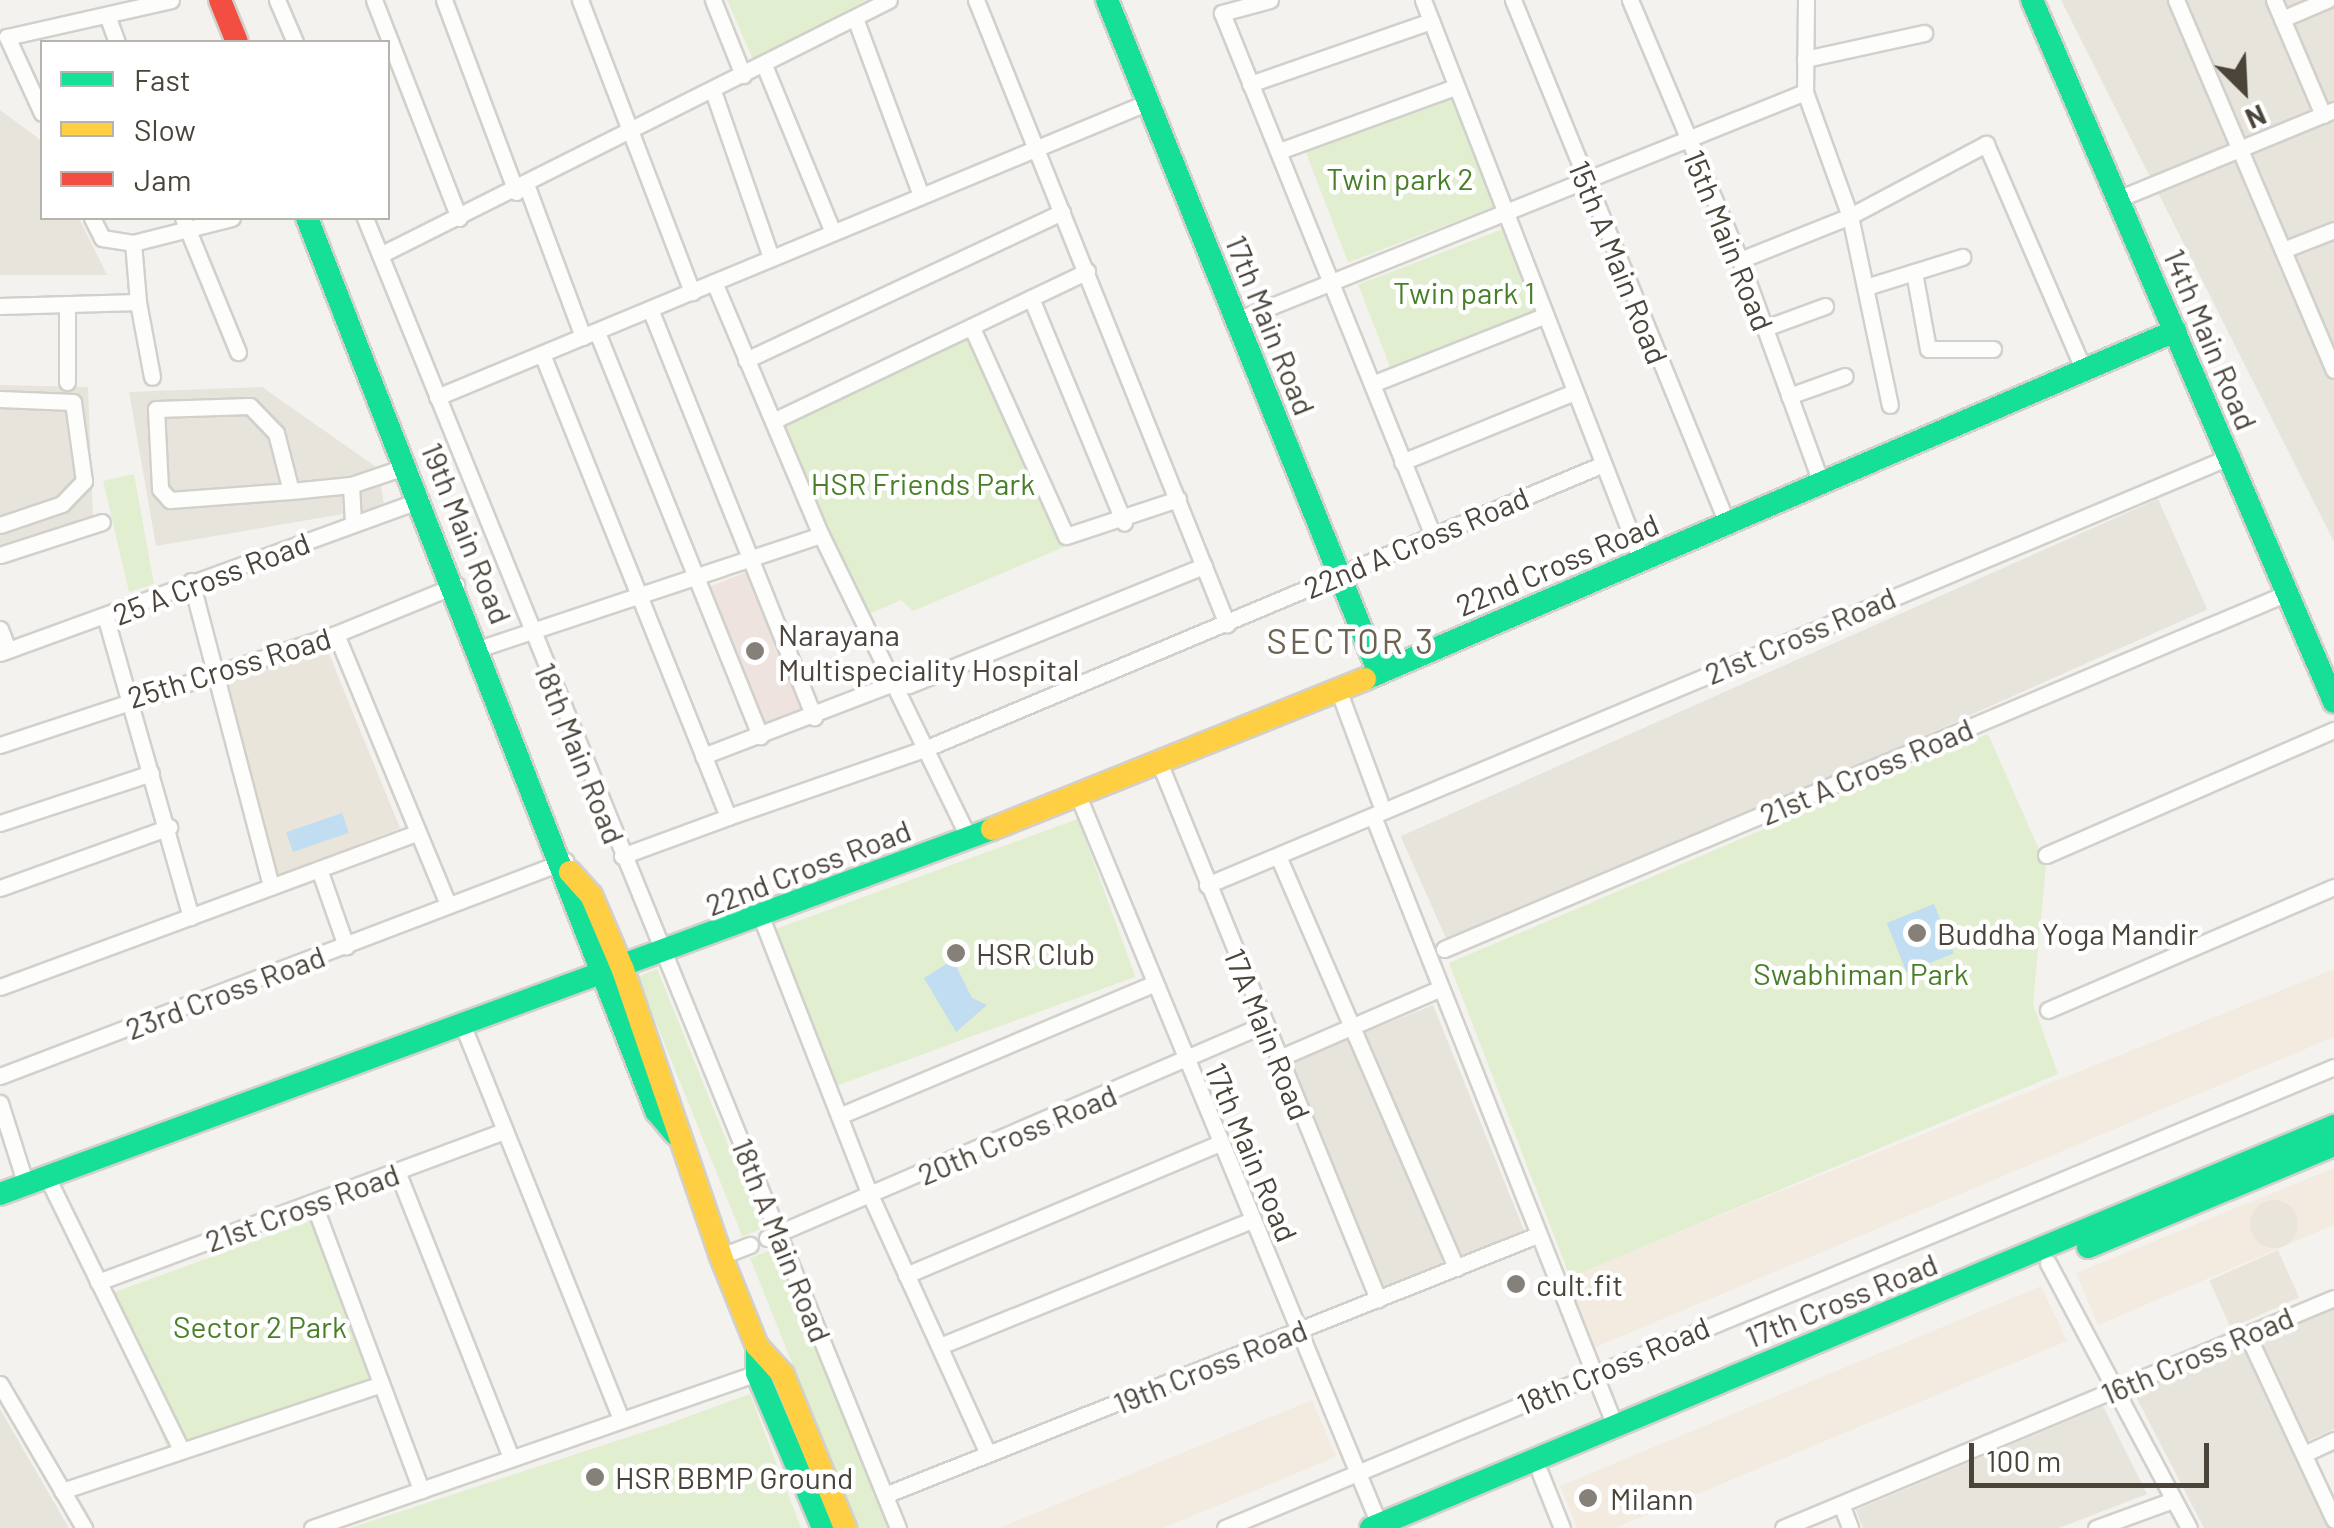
<!DOCTYPE html>
<html>
<head>
<meta charset="utf-8">
<style>
  body { margin:0 }
  #map { position:relative; width:2334px; height:1528px; overflow:hidden; background:#f4f2ee; font-family:Barlow,sans-serif }
  div>[style] { position:absolute }
  [style*='--x'] { left:calc(var(--x)*1px); top:calc(var(--y)*1px); width:calc(var(--w)*1px); rotate:calc(var(--a)*1deg) }
  .residential>* { inset:0; background:#e7e4dc; transform-origin:0 0 }
  .commercial>* { inset:0; background:#f3ebdf }
  .education>* { inset:0; background:#eae5da; transform-origin:0 0 }
  .round { border-radius:50% }
  .medical>* { inset:0; background:#eee3df; transform-origin:0 0 }
  .green>* { inset:0; background:#e1eecf; transform-origin:0 0 }
  .water>* { inset:0; background:#c0ddf1; transform-origin:0 0 }
  .roads { filter:drop-shadow(2px 0 #d2d0cb) drop-shadow(-2px 0 #d2d0cb) drop-shadow(0 2px #d2d0cb) drop-shadow(0 -2px #d2d0cb) }
  .street>* { height:15px; margin:-7.5px; padding:0 7.5px; transform-origin:7.5px; border-radius:7.5px; background:#fdfdfc }
  .fast>* { height:22px; margin:-11px; padding:0 11px; transform-origin:11px; border-radius:11px; background:#16e098 }
  .slow>* { height:22px; margin:-11px; padding:0 11px; transform-origin:11px; border-radius:11px; background:#ffcf43 }
  .jam>* { height:22px; margin:-11px; padding:0 11px; transform-origin:11px; border-radius:11px; background:#f24e42 }
  .dots>* { width:28px; height:28px; translate:-50% -50%; box-sizing:border-box; border:5px solid #fff; border-radius:50% }
  span { translate:-50% -50%; white-space:nowrap; text-align:center; line-height:1.15; -webkit-text-stroke:9px #fff; paint-order:stroke }
  .park-label { font-size:30px; color:#4a7f2a }
  .street-label { font-size:30px; color:#4b4439 }
  .poi-label { font-size:30px; color:#4b4439 }
  .left { translate:0 -50%; text-align:left }
  .quarter-label { font-size:35px; color:#6e6250; letter-spacing:2.5px }
  .legend { position:absolute; left:40px; top:40px; width:350px; height:180px; box-sizing:border-box; background:#fff; border:2px solid #b7b4b0; margin:0; padding:12px 18px; list-style:none; font-size:30px; color:#4b4439 }
  .legend li { display:flex; align-items:center; gap:20px; height:50px }
  .legend b { width:50px; border:2px solid #b7b4b0 }
  .north { position:absolute; left:2194px; top:40px; width:100px; height:100px; -webkit-text-stroke:8px #fff; paint-order:stroke; rotate:156deg; font-size:28px; font-weight:700; line-height:40px; text-align:center; color:#4b4439 }
  .north::after { content:''; display:block; margin:auto; width:35px; height:45px; background:#4b4439; clip-path:polygon(50% 0,100% 100%,50% 72%,0 100%) }
  .scale { position:absolute; left:1969px; top:1443px; width:240px; height:45px; box-sizing:border-box; border:5px solid #4b4439; border-top:0; padding-left:12px; font-size:30px; line-height:35px; white-space:nowrap; color:#4b4439; -webkit-text-stroke:8px #fff; paint-order:stroke }
</style>
</head>
<body>
<div id="map">
  <div class="residential">
    <i style="clip-path:polygon(2061px 0,2334px 0,2334px 542px)"></i>
    <i style="clip-path:polygon(0 110px,42px 141px,42px 218px,79px 218px,107px 275px,0 275px)"></i>
    <i style="clip-path:polygon(0 385px,88px 387px,93px 518px,0 545px)"></i>
    <i style="clip-path:polygon(262px 387px,379px 469px,384px 507px,156px 546px,129px 392px)"></i>
    <i style="left:2158px;top:499px;width:121px;height:829px;rotate:66deg"></i>
    <i style="left:1433px;top:1005px;width:243px;height:75px;rotate:68deg"></i>
    <i style="left:1352px;top:1037px;width:243px;height:75px;rotate:67deg"></i>
    <i style="clip-path:polygon(2334px 1303px,2334px 1429px,2305px 1442px,2259px 1335px)"></i>
    <i style="clip-path:polygon(2241px 1341px,2329px 1528px,2204px 1528px,2131px 1387px)"></i>
    <i style="clip-path:polygon(2103px 1406px,2147px 1494px,2059px 1528px,1863px 1528px,1856px 1510px)"></i>
    <i style="clip-path:polygon(0 1409px,69px 1528px,0 1528px)"></i>
  </div>
  <div class="commercial">
    <i style="clip-path:polygon(2334px 969px,2334px 1037px,1591px 1349px,1555px 1270px,1570px 1276px)"></i>
    <i style="clip-path:polygon(2334px 1168px,2334px 1225px,2098px 1325px,2076px 1273px)"></i>
    <i style="clip-path:polygon(2041px 1286px,2067px 1341px,1615px 1528px,1577px 1528px,1560px 1486px)"></i>
    <i style="clip-path:polygon(1312px 1400px,1336px 1457px,1163px 1528px,999px 1528px)"></i>
  </div>
  <div class="education">
    <i style="clip-path:polygon(325px 644px,400px 828px,275px 877px,225px 672px)"></i>
    <i class="round" style="left:2250px;top:1200px;width:48px;height:48px"></i>
    <i style="left:2278px;top:1250px;width:52px;height:75px;rotate:66deg"></i>
  </div>
  <div class="medical">
    <i style="left:746px;top:572px;width:153px;height:42px;rotate:68deg"></i>
  </div>
  <div class="green">
    <i style="clip-path:polygon(727px 0,866px 0,754px 62px)"></i>
    <i style="left:1452px;top:92px;width:122px;height:158px;rotate:69deg"></i>
    <i style="left:1503px;top:229px;width:90px;height:155px;rotate:69deg"></i>
    <i style="clip-path:polygon(980px 330px,1064px 547px,913px 611px,901px 600px,867px 615px,780px 425px)"></i>
    <i style="clip-path:polygon(134px 474px,154px 584px,129px 592px,103px 481px)"></i>
    <i style="clip-path:polygon(1988px 734px,2046px 865px,2033px 1004px,2058px 1074px,1570px 1277px,1449px 963px)"></i>
    <i style="left:1078px;top:819px;width:168px;height:321px;rotate:70deg"></i>
    <i style="left:657px;top:969px;width:280px;height:21px;rotate:68deg"></i>
    <i style="left:313px;top:1220px;width:168px;height:215px;rotate:70deg"></i>
    <i style="clip-path:polygon(774px 1249px,890px 1528px,858px 1528px,750px 1258px)"></i>
    <i style="clip-path:polygon(750px 1394px,801px 1528px,350px 1528px,665px 1425px)"></i>
  </div>
  <div class="water">
    <i style="left:342px;top:813px;width:21px;height:59px;rotate:71deg"></i>
    <i style="left:1934px;top:904px;width:53px;height:51px;rotate:68deg"></i>
    <i style="clip-path:polygon(953px 960px,972px 998px,987px 1005px,956px 1032px,924px 978px)"></i>
  </div>
  <div class="roads">
    <div class="street">
      <i style="--x:277;--y:0;--w:46;--a:66.8"></i>
      <i style="--x:374;--y:0;--w:234;--a:68.7"></i>
      <i style="--x:444;--y:0;--w:205;--a:69.4"></i>
      <i style="--x:580;--y:0;--w:313;--a:69"></i>
      <i style="--x:713;--y:0;--w:81;--a:68.2"></i>
      <i style="--x:976;--y:0;--w:673;--a:68.09"></i>
      <i style="--x:1270;--y:0;--w:50;--a:164.8"></i>
      <i style="--x:1222;--y:13;--w:561;--a:68.01"></i>
      <i style="--x:1423;--y:0;--w:601;--a:68.73"></i>
      <i style="--x:1513;--y:0;--w:565;--a:67.75"></i>
      <i style="--x:1630;--y:0;--w:282;--a:67.1"></i>
      <i style="--x:1740;--y:260;--w:237;--a:70"></i>
      <i style="--x:1806;--y:0;--w:92;--a:90.6"></i>
      <i style="--x:1805;--y:92;--w:132;--a:70.1"></i>
      <i style="--x:1850;--y:216;--w:193;--a:78.1"></i>
      <i style="--x:2176;--y:0;--w:402;--a:66.9"></i>
      <i style="--x:2274;--y:0;--w:125;--a:66.9"></i>
      <i style="--x:107;--y:15;--w:29;--a:70"></i>
      <i style="--x:855;--y:18;--w:189;--a:69.6"></i>
      <i style="--x:2282;--y:19;--w:49;--a:-22.9"></i>
      <i style="--x:1805;--y:59;--w:122;--a:-12.3"></i>
      <i style="--x:764;--y:65;--w:178;--a:67.6"></i>
      <i style="--x:1250;--y:84;--w:192;--a:-19.2"></i>
      <i style="--x:713;--y:91;--w:177;--a:70.8"></i>
      <i style="--x:42;--y:113;--w:84;--a:-114.7"></i>
      <i style="--x:7;--y:37;--w:168;--a:-12.7"></i>
      <i style="--x:1282;--y:150;--w:184;--a:-20"></i>
      <i style="--x:527;--y:187;--w:160;--a:69.5"></i>
      <i style="--x:2118;--y:199;--w:234;--a:-22.4"></i>
      <i style="--x:92;--y:218;--w:22;--a:63"></i>
      <i style="--x:102;--y:238;--w:31;--a:9"></i>
      <i style="--x:183;--y:218;--w:145;--a:67.7"></i>
      <i style="--x:365;--y:218;--w:1414;--a:67.86"></i>
      <i style="--x:2283;--y:250;--w:55;--a:-21.4"></i>
      <i style="--x:380;--y:255;--w:569;--a:-26.61"></i>
      <i style="--x:1740;--y:260;--w:118;--a:-21.8"></i>
      <i style="--x:1850;--y:216;--w:154;--a:-27.9"></i>
      <i style="--x:1986;--y:144;--w:246;--a:66.6"></i>
      <i style="--x:1914;--y:272;--w:78;--a:79.7"></i>
      <i style="--x:1928;--y:349;--w:65;--a:0"></i>
      <i style="--x:714;--y:282;--w:275;--a:67.1"></i>
      <i style="--x:821;--y:535;--w:338;--a:64"></i>
      <i style="--x:1866;--y:287;--w:101;--a:-17.4"></i>
      <i style="--x:1031;--y:298;--w:243;--a:67.5"></i>
      <i style="--x:138;--y:302;--w:76;--a:79.4"></i>
      <i style="--x:0;--y:306;--w:138;--a:-1.7"></i>
      <i style="--x:138;--y:302;--w:59;--a:-94.8"></i>
      <i style="--x:133;--y:243;--w:102;--a:-14.2"></i>
      <i style="--x:67;--y:306;--w:76;--a:90"></i>
      <i style="--x:650;--y:309;--w:440;--a:68.1"></i>
      <i style="--x:1237;--y:320;--w:612;--a:-21.87"></i>
      <i style="--x:972;--y:328;--w:228;--a:65.7"></i>
      <i style="--x:1066;--y:536;--w:118;--a:-18.3"></i>
      <i style="--x:1765;--y:328;--w:64;--a:-20.1"></i>
      <i style="--x:597;--y:332;--w:436;--a:68"></i>
      <i style="--x:542;--y:354;--w:499;--a:68.1"></i>
      <i style="--x:728;--y:817;--w:113;--a:159.8"></i>
      <i style="--x:746;--y:360;--w:349;--a:-25.1"></i>
      <i style="--x:1372;--y:384;--w:185;--a:-21.6"></i>
      <i style="--x:1789;--y:396;--w:59;--a:-19.7"></i>
      <i style="--x:437;--y:397;--w:770;--a:-22.53"></i>
      <i style="--x:0;--y:399;--w:73;--a:2.4"></i>
      <i style="--x:73;--y:402;--w:80;--a:82.1"></i>
      <i style="--x:84;--y:481;--w:32;--a:134"></i>
      <i style="--x:62;--y:504;--w:65;--a:161.3"></i>
      <i style="--x:773;--y:421;--w:348;--a:-25.5"></i>
      <i style="--x:1402;--y:462;--w:186;--a:-22.1"></i>
      <i style="--x:351;--y:485;--w:39;--a:87"></i>
      <i style="--x:291;--y:491;--w:60;--a:-104.5"></i>
      <i style="--x:276;--y:433;--w:37;--a:-134"></i>
      <i style="--x:250;--y:406;--w:94;--a:178.2"></i>
      <i style="--x:156;--y:409;--w:80;--a:87.1"></i>
      <i style="--x:160;--y:489;--w:15;--a:48"></i>
      <i style="--x:170;--y:500;--w:121;--a:-4.3"></i>
      <i style="--x:291;--y:491;--w:60;--a:-5.7"></i>
      <i style="--x:351;--y:485;--w:59;--a:-18.7"></i>
      <i style="--x:0;--y:555;--w:107;--a:-17.9"></i>
      <i style="--x:191;--y:581;--w:316;--a:75.3"></i>
      <i style="--x:106;--y:619;--w:310;--a:74.1"></i>
      <i style="--x:0;--y:629;--w:22;--a:69"></i>
      <i style="--x:336;--y:634;--w:293;--a:67.5"></i>
      <i style="--x:481;--y:648;--w:358;--a:-18.4"></i>
      <i style="--x:0;--y:653;--w:448;--a:-20"></i>
      <i style="--x:1339;--y:692;--w:117;--a:69.6"></i>
      <i style="--x:0;--y:745;--w:354;--a:-18.3"></i>
      <i style="--x:336;--y:634;--w:130;--a:-22.2"></i>
      <i style="--x:703;--y:756;--w:204;--a:-21"></i>
      <i style="--x:893;--y:683;--w:16;--a:7"></i>
      <i style="--x:909;--y:685;--w:318;--a:-22"></i>
      <i style="--x:1161;--y:767;--w:575;--a:67.81"></i>
      <i style="--x:1079;--y:798;--w:786;--a:67.55"></i>
      <i style="--x:1373;--y:816;--w:656;--a:68.36"></i>
      <i style="--x:728;--y:817;--w:211;--a:-19.1"></i>
      <i style="--x:927;--y:748;--w:731;--a:-22.78"></i>
      <i style="--x:0;--y:823;--w:159;--a:-18.3"></i>
      <i style="--x:2046;--y:855;--w:314;--a:-23.5"></i>
      <i style="--x:1278;--y:856;--w:449;--a:66.6"></i>
      <i style="--x:319;--y:869;--w:82;--a:70.7"></i>
      <i style="--x:1207;--y:885;--w:1108;--a:-22.72"></i>
      <i style="--x:0;--y:888;--w:180;--a:-19.8"></i>
      <i style="--x:761;--y:917;--w:301;--a:68.6"></i>
      <i style="--x:871;--y:1197;--w:282;--a:65.5"></i>
      <i style="--x:1444;--y:949;--w:915;--a:-22.89"></i>
      <i style="--x:0;--y:987;--w:441;--a:-20.3"></i>
      <i style="--x:2048;--y:1010;--w:311;--a:-23.3"></i>
      <i style="--x:465;--y:1031;--w:416;--a:68.1"></i>
      <i style="--x:1277;--y:1059;--w:176;--a:-23.4"></i>
      <i style="--x:0;--y:1076;--w:605;--a:-20.83"></i>
      <i style="--x:0;--y:1103;--w:86;--a:72.4"></i>
      <i style="--x:839;--y:1116;--w:338;--a:-22.8"></i>
      <i style="--x:397;--y:1171;--w:308;--a:68.3"></i>
      <i style="--x:47;--y:1177;--w:303;--a:63.8"></i>
      <i style="--x:313;--y:1202;--w:308;--a:69.4"></i>
      <i style="--x:767;--y:1238;--w:540;--a:-23.24"></i>
      <i style="--x:721;--y:1256;--w:31;--a:-21"></i>
      <i style="--x:2048;--y:1263;--w:300;--a:62"></i>
      <i style="--x:906;--y:1275;--w:335;--a:-22.8"></i>
      <i style="--x:98;--y:1282;--w:434;--a:-20.4"></i>
      <i style="--x:2247;--y:1334;--w:205;--a:64.9"></i>
      <i style="--x:940;--y:1346;--w:331;--a:-22"></i>
      <i style="--x:0;--y:1384;--w:167;--a:59.7"></i>
      <i style="--x:2304;--y:1454;--w:33;--a:-25"></i>
      <i style="--x:1540;--y:1473;--w:59;--a:68.2"></i>
      <i style="--x:62;--y:1491;--w:336;--a:-18.5"></i>
      <i style="--x:885;--y:1495;--w:700;--a:-21.73"></i>
      <i style="--x:1841;--y:1504;--w:26;--a:69"></i>
      <i style="--x:312;--y:1528;--w:481;--a:-19.2"></i>
      <i style="--x:1225;--y:1528;--w:1201;--a:-22.57"></i>
      <i style="--x:1783;--y:1528;--w:597;--a:-22.66"></i>
      <i style="--x:2096;--y:1528;--w:82;--a:-20"></i>
    </div>
    <div class="fast">
      <i style="--x:1107;--y:0;--w:726;--a:67.99"></i>
      <i style="--x:2032;--y:0;--w:764;--a:66.72"></i>
      <i style="--x:307;--y:218;--w:959;--a:68.65"></i>
      <i style="--x:656;--y:1111;--w:30;--a:50"></i>
      <i style="--x:1365;--y:679;--w:882;--a:-23.25"></i>
      <i style="--x:0;--y:1194;--w:1057;--a:-20.2"></i>
      <i style="--x:2088;--y:1247;--w:266;--a:-22.5"></i>
      <i style="--x:757;--y:1346;--w:27;--a:90"></i>
      <i style="--x:757;--y:1373;--w:168;--a:66.9"></i>
      <i style="--x:1371;--y:1528;--w:1044;--a:-22.66"></i>
    </div>
    <div class="slow">
      <i style="--x:992;--y:829;--w:402;--a:-21.9"></i>
      <i style="--x:570;--y:872;--w:31;--a:48"></i>
      <i style="--x:591;--y:895;--w:82;--a:66.9"></i>
      <i style="--x:623;--y:970;--w:300;--a:71.1"></i>
      <i style="--x:720;--y:1254;--w:99;--a:68.1"></i>
      <i style="--x:757;--y:1346;--w:39;--a:48"></i>
      <i style="--x:783;--y:1375;--w:165;--a:67.9"></i>
    </div>
    <div class="jam">
      <i style="--x:220;--y:0;--w:45;--a:68"></i>
    </div>
  </div>
  <div class="dots">
    <i style="left:755px;top:651px;background:#868178"></i>
    <i style="left:1917px;top:933px;background:#868178"></i>
    <i style="left:956px;top:953px;background:#868178"></i>
    <i style="left:1516px;top:1284px;background:#868178"></i>
    <i style="left:595px;top:1477px;background:#868178"></i>
    <i style="left:1588px;top:1498px;background:#868178"></i>
  </div>
  <div class="park-label">
    <span style="left:1400px;top:178px">Twin park 2</span>
    <span style="left:1464px;top:292px">Twin park 1</span>
    <span style="left:923px;top:483px">HSR Friends Park</span>
    <span style="left:1861px;top:973px">Swabhiman Park</span>
    <span style="left:260px;top:1326px">Sector 2 Park</span>
  </div>
  <div class="street-label">
    <span style="left:1729px;top:240px;rotate:68deg">15th Main Road</span>
    <span style="left:1619px;top:262px;rotate:68deg">15th A Main Road</span>
    <span style="left:1271px;top:325px;rotate:68deg">17th Main Road</span>
    <span style="left:2211px;top:339px;rotate:67deg">14th Main Road</span>
    <span style="left:467px;top:533px;rotate:68deg">19th Main Road</span>
    <span style="left:1416px;top:542px;rotate:-23deg">22nd A Cross Road</span>
    <span style="left:1557px;top:564px;rotate:-23deg">22nd Cross Road</span>
    <span style="left:211px;top:578px;rotate:-21deg">25 A Cross Road</span>
    <span style="left:1800px;top:635px;rotate:-23deg">21st Cross Road</span>
    <span style="left:229px;top:667px;rotate:-17deg">25th Cross Road</span>
    <span style="left:580px;top:753px;rotate:68deg">18th Main Road</span>
    <span style="left:1866px;top:771px;rotate:-23deg">21st A Cross Road</span>
    <span style="left:808px;top:867px;rotate:-21deg">22nd Cross Road</span>
    <span style="left:225px;top:992px;rotate:-21deg">23rd Cross Road</span>
    <span style="left:1268px;top:1034px;rotate:68deg">17A Main Road</span>
    <span style="left:1017px;top:1134px;rotate:-23deg">20th Cross Road</span>
    <span style="left:1252px;top:1152px;rotate:67deg">17th Main Road</span>
    <span style="left:302px;top:1207px;rotate:-20deg">21st Cross Road</span>
    <span style="left:782px;top:1240px;rotate:68deg">18th A Main Road</span>
    <span style="left:1841px;top:1300px;rotate:-22deg">17th Cross Road</span>
    <span style="left:2197px;top:1355px;rotate:-23deg">16th Cross Road</span>
    <span style="left:1613px;top:1365px;rotate:-23deg">18th Cross Road</span>
    <span style="left:1210px;top:1366px;rotate:-22deg">19th Cross Road</span>
  </div>
  <div class="poi-label">
    <span class="left" style="left:778px;top:651px">Narayana<br>Multispeciality Hospital</span>
    <span class="left" style="left:1937px;top:933px">Buddha Yoga Mandir</span>
    <span class="left" style="left:976px;top:953px">HSR Club</span>
    <span class="left" style="left:1536px;top:1284px">cult.fit</span>
    <span class="left" style="left:615px;top:1477px">HSR BBMP Ground</span>
    <span class="left" style="left:1610px;top:1498px">Milann</span>
  </div>
  <div class="quarter-label">
    <span style="left:1351px;top:640px">SECTOR 3</span>
  </div>
  <ul class="legend">
  <li><b style="height:12px;background:#16e098"></b>Fast</li>
  <li><b style="height:12px;background:#ffcf43"></b>Slow</li>
  <li><b style="height:12px;background:#f24e42"></b>Jam</li>
  </ul>
  <div class="north">N</div>
  <div class="scale">100 m</div>
</div>
</body>
</html>
